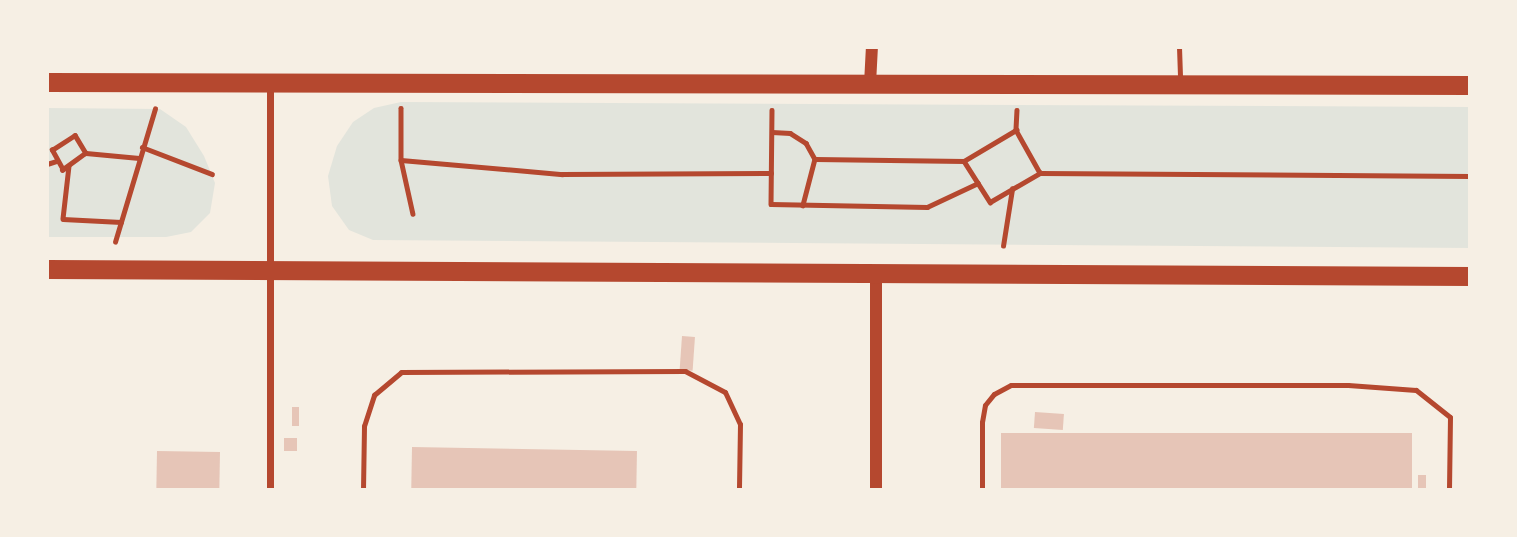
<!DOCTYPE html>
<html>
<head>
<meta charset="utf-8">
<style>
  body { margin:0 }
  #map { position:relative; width:1517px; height:537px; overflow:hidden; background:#f6efe4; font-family:Raleway,sans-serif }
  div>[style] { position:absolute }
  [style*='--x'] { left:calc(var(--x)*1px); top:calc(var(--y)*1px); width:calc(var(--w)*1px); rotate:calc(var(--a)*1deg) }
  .green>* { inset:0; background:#e2e4dc }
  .building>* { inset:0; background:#e6c5b7; transform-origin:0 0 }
  .path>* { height:4.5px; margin:-2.25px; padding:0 2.25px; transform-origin:2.25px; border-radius:2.25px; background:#b5482f }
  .service>* { height:5px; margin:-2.5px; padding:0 2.5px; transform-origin:2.5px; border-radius:2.5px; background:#b5482f }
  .minor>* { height:7px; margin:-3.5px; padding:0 3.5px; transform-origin:3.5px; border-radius:3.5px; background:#b5482f }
  .tertiary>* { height:12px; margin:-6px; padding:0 6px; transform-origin:6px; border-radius:6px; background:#b5482f }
  .trunk>* { height:19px; margin:-9.5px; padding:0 9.5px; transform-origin:9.5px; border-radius:9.5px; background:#b5482f }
  span { translate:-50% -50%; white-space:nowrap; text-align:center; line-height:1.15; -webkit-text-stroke:5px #f6efe4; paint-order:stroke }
  .frame { position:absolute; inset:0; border:49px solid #f6efe4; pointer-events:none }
</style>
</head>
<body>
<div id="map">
  <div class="green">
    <i style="clip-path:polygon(401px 102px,1470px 107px,1470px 248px,373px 240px,349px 230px,332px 206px,328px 176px,337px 146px,353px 122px,374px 108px)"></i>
    <i style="clip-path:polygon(47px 108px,160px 109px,186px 127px,204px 156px,215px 183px,210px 213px,191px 232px,166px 237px,47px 237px)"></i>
  </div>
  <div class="building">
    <i style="left:682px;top:336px;width:13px;height:34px;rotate:4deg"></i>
    <i style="left:292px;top:407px;width:7px;height:19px"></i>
    <i style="left:1035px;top:412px;width:29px;height:16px;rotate:4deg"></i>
    <i style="left:1001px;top:433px;width:411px;height:57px"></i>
    <i style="left:284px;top:438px;width:13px;height:13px"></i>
    <i style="left:412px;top:447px;width:225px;height:43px;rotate:1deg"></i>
    <i style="left:157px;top:451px;width:63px;height:39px;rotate:1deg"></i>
    <i style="left:1418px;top:475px;width:8px;height:15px"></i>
  </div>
  <div class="path">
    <i style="--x:401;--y:108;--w:52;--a:90"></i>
    <i style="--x:401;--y:160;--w:55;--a:77.5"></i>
    <i style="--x:772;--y:110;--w:94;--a:90.6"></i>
    <i style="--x:771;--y:204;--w:156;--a:1.1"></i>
    <i style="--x:927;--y:207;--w:56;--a:-25.2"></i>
    <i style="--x:1017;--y:110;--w:20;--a:93"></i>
    <i style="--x:1016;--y:130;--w:49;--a:60.8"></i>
    <i style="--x:772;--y:132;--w:18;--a:3"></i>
    <i style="--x:790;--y:133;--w:19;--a:32"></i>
    <i style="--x:806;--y:143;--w:18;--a:61"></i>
    <i style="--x:815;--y:159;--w:48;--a:104.6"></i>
    <i style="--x:75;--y:135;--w:21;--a:59"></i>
    <i style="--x:86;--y:153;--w:29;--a:144"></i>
    <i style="--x:63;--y:170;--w:23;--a:-119"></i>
    <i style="--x:52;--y:150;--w:27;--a:-33"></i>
    <i style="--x:142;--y:147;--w:75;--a:21.1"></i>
    <i style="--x:86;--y:153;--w:53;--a:5.4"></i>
    <i style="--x:815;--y:159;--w:149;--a:0.8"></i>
    <i style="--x:964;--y:161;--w:61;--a:-30.8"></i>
    <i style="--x:401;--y:160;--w:162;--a:5"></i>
    <i style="--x:562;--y:174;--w:209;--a:-0.3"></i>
    <i style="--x:964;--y:161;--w:49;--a:57.6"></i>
    <i style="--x:990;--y:202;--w:58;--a:-30.1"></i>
    <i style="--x:1040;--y:173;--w:430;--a:0.4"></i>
    <i style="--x:47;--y:164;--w:10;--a:-17"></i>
    <i style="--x:69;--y:166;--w:53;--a:96.5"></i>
    <i style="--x:63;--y:219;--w:58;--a:3"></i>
    <i style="--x:115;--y:242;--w:139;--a:-73.3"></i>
    <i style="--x:1003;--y:246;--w:58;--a:-81"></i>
  </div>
  <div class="service">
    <i style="--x:1179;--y:47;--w:32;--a:88"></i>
    <i style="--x:363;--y:490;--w:64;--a:-89.1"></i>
    <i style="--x:364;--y:426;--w:33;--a:-72"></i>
    <i style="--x:374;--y:395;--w:35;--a:-40"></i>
    <i style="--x:401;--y:372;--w:284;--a:-0.2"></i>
    <i style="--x:685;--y:371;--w:45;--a:27.7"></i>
    <i style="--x:725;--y:392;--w:35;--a:65"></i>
    <i style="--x:740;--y:424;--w:66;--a:90.9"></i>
    <i style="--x:982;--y:490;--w:68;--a:-90"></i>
    <i style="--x:982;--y:422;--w:17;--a:-80"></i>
    <i style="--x:985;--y:405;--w:14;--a:-51"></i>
    <i style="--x:994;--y:394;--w:19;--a:-28"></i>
    <i style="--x:1011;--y:385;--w:337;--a:0"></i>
    <i style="--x:1348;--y:385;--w:68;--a:4.2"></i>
    <i style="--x:1416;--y:390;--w:43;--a:38.5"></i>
    <i style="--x:1450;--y:417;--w:73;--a:90.8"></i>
  </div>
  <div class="minor">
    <i style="--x:270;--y:490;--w:407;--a:-90"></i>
  </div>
  <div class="tertiary">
    <i style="--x:870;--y:84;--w:37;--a:-87"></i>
    <i style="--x:876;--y:273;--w:217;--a:90"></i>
  </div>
  <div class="trunk">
    <i style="--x:47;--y:82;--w:1423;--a:0.12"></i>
    <i style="--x:47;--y:269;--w:1423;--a:0.28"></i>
  </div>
  <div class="frame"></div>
</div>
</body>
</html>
